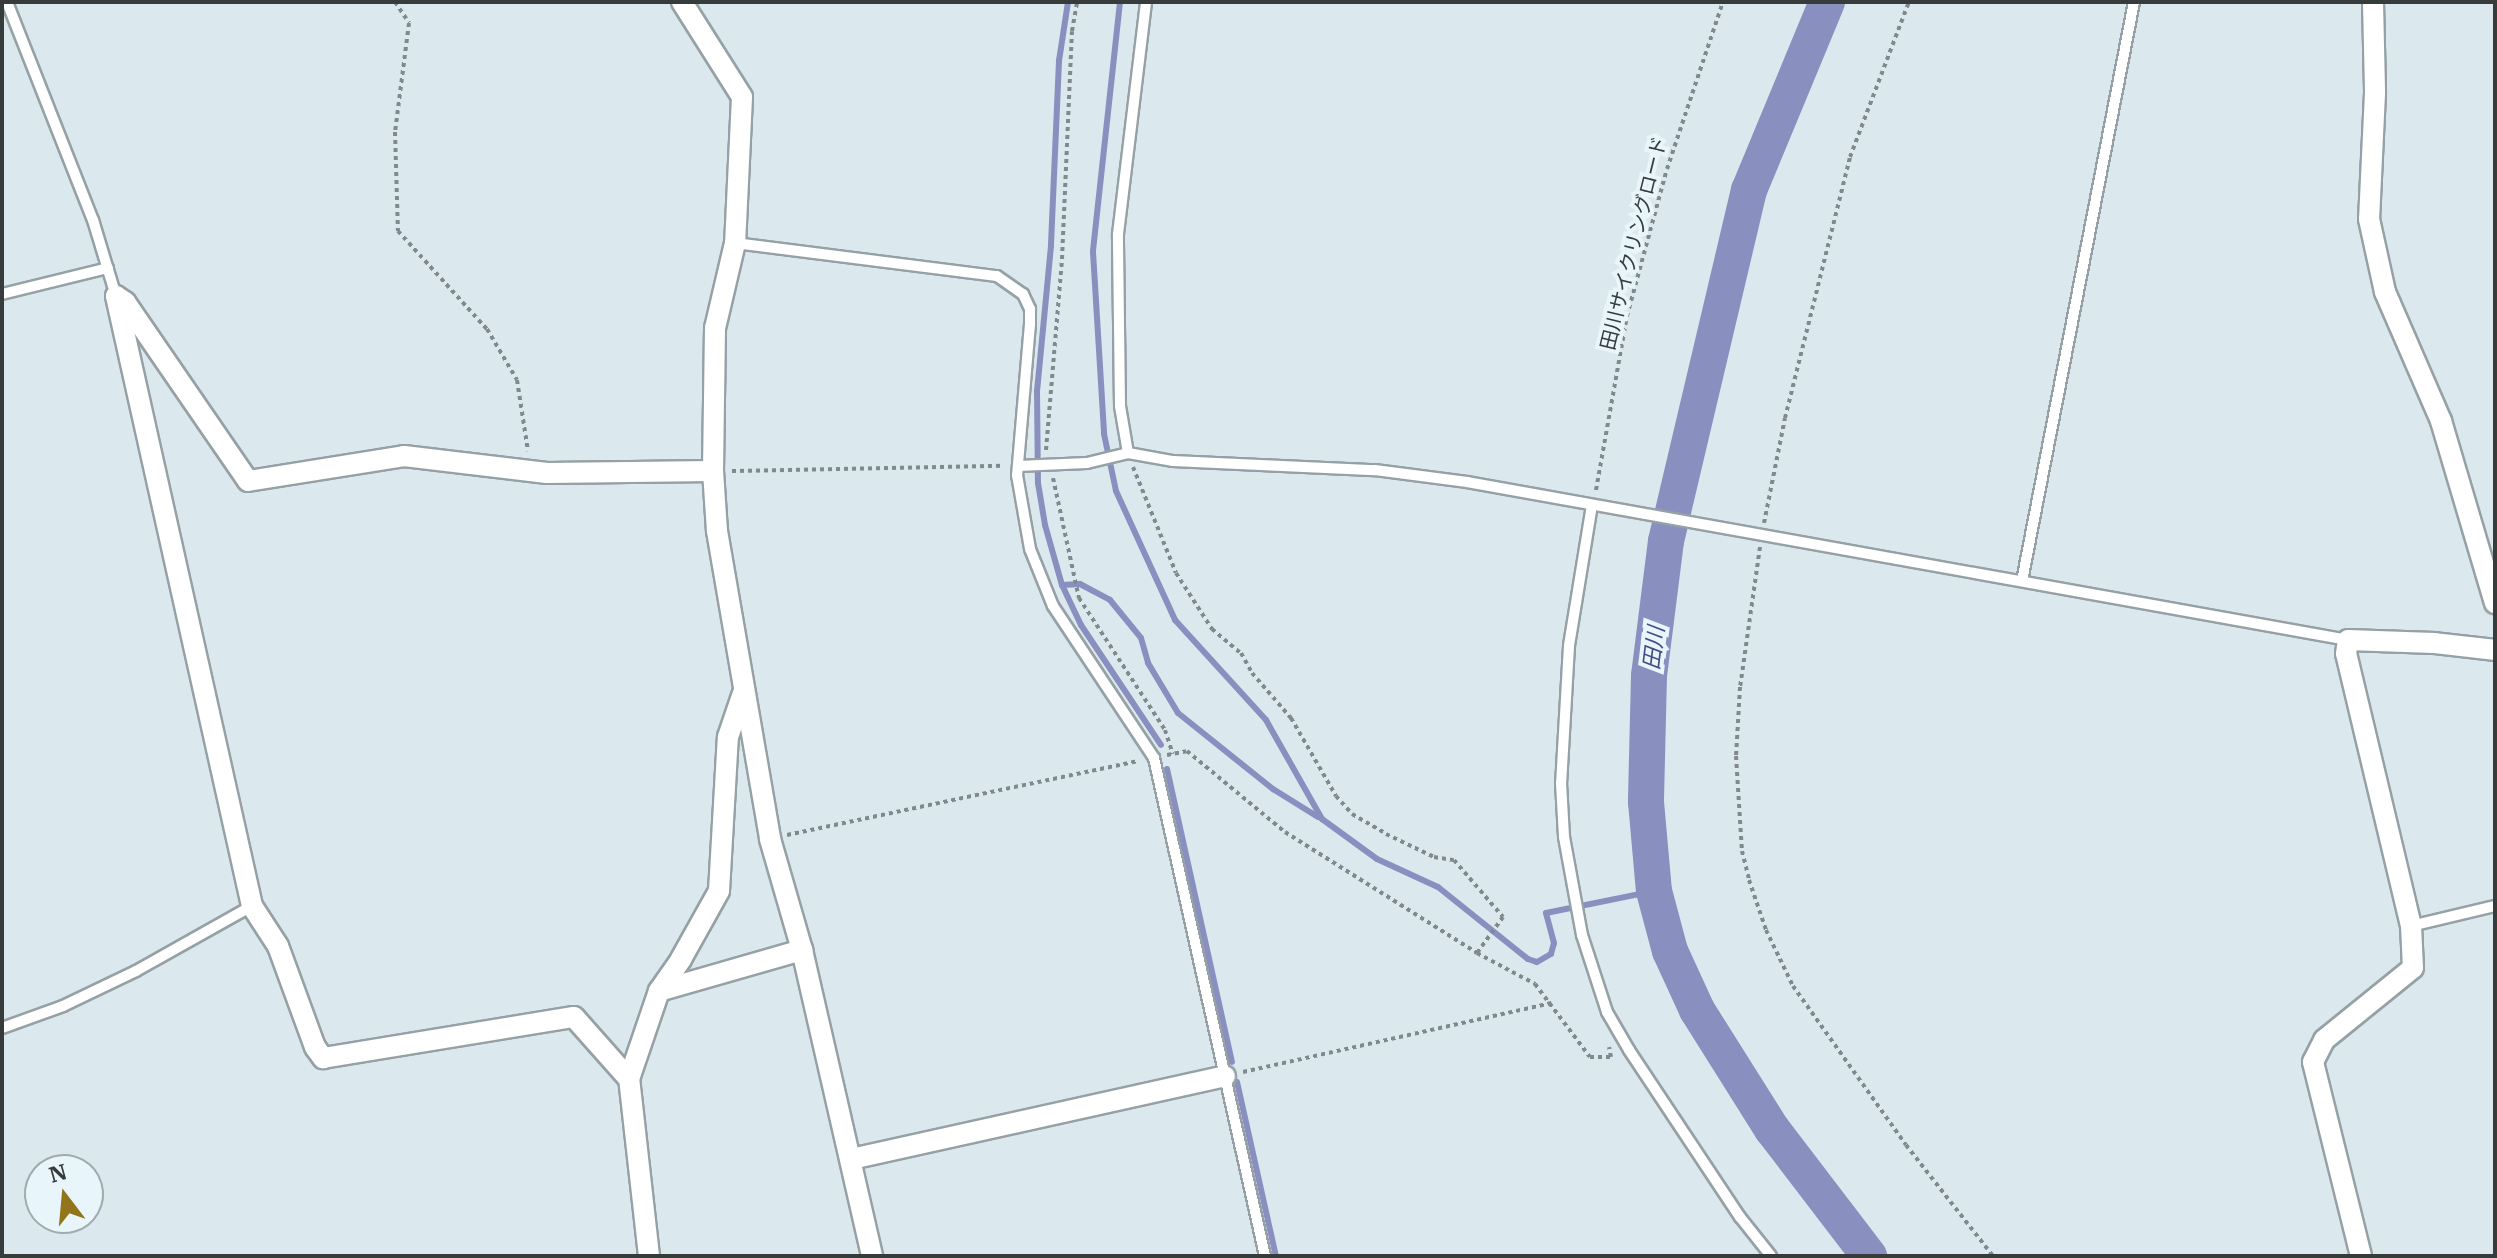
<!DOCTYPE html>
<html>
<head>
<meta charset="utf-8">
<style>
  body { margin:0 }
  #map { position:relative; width:2497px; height:1258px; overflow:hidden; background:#dbe8ed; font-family:"IBM Plex Serif","Noto Sans JP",serif }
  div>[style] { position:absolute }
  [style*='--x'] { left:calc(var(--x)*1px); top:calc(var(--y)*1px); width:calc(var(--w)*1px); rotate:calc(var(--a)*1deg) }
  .stream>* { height:6px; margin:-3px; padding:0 3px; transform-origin:3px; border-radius:3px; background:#8990bf }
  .river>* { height:36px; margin:-18px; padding:0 18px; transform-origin:18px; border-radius:18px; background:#8990bf }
  .path>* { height:4px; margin-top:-2px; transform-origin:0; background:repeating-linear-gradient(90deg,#81898c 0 4px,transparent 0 8px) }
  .roads { filter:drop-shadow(2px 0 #95a1a5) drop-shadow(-2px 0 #95a1a5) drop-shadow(0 2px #95a1a5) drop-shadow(0 -2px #95a1a5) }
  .lane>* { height:10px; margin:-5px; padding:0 5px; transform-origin:5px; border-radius:5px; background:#fff }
  .street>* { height:20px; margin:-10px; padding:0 10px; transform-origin:10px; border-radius:10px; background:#fff }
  span { translate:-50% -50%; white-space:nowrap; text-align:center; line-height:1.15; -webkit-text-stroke:8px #e8f5fa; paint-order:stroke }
  .street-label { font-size:20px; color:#363b3c }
  .water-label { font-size:22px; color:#444a86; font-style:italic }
  .frame { position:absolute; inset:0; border:4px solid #363b3c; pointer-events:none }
  .north { position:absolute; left:24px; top:1154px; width:80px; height:80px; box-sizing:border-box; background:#e8f5fa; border:2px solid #a1abae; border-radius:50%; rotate:344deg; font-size:22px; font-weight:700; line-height:32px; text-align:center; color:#363b3c }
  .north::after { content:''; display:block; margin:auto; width:28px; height:36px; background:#92751b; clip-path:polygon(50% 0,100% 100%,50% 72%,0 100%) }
</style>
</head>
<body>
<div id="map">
  <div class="stream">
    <i style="--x:1068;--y:2;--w:60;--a:98.7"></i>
    <i style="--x:1059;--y:61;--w:185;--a:92.5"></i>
    <i style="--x:1051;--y:246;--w:146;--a:95.5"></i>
    <i style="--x:1037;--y:391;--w:92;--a:89.4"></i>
    <i style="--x:1038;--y:483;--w:43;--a:80.5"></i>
    <i style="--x:1045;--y:525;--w:62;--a:74.2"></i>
    <i style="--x:1062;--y:585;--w:44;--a:64.6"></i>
    <i style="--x:1081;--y:625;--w:144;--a:56.3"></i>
    <i style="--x:1120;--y:2;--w:251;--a:96.2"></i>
    <i style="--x:1093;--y:252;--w:182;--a:86.5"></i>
    <i style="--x:1104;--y:434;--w:58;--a:78.1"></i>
    <i style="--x:1116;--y:491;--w:142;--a:65.4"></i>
    <i style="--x:1175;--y:620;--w:135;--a:47.7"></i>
    <i style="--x:1266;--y:720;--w:114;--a:60.5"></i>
    <i style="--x:1322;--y:819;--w:68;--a:36"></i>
    <i style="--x:1377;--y:859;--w:67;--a:24.7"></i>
    <i style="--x:1438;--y:887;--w:115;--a:38.7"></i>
    <i style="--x:1528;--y:959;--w:9;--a:18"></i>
    <i style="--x:1537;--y:962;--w:16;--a:-30"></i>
    <i style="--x:1551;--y:954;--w:11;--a:-75"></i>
    <i style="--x:1554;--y:943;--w:31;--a:-105"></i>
    <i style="--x:1546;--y:913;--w:110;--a:-11.5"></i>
    <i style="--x:1062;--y:585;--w:18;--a:-3"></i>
    <i style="--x:1080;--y:584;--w:34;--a:28"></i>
    <i style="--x:1110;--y:600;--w:49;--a:50.8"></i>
    <i style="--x:1141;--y:638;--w:26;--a:74"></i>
    <i style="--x:1148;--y:663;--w:58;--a:59"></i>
    <i style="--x:1178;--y:713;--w:122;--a:38.7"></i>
    <i style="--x:1273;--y:789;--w:53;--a:31.9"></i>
    <i style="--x:1167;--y:769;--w:300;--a:77.5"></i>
    <i style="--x:1237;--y:1082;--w:178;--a:77.4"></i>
  </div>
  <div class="river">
    <i style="--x:1827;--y:2;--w:204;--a:112.5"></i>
    <i style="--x:1749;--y:190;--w:361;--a:103.3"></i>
    <i style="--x:1666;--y:541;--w:136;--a:97.2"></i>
    <i style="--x:1649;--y:676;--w:126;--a:91.4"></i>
    <i style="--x:1646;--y:802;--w:89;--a:84.9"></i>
    <i style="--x:1654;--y:891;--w:62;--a:75.1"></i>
    <i style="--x:1670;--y:951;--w:65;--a:65.4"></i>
    <i style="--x:1697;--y:1010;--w:141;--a:57.8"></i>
    <i style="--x:1772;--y:1129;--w:160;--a:52.6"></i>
  </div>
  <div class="path">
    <i style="--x:395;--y:2;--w:25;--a:56"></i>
    <i style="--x:409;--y:23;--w:110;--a:97.3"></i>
    <i style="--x:395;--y:132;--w:99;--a:88.3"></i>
    <i style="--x:398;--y:231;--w:132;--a:47.8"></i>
    <i style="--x:487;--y:329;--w:59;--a:59.5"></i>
    <i style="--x:517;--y:380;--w:72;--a:81.2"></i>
    <i style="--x:1046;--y:450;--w:192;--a:-85.2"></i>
    <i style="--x:1062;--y:259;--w:228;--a:-87.5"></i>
    <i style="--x:1072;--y:31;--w:29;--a:-80"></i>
    <i style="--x:1133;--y:467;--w:114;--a:67.9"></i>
    <i style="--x:1176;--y:573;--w:67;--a:57.3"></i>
    <i style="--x:1212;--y:629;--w:38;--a:40"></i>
    <i style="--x:1241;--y:653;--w:23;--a:61"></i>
    <i style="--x:1252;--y:673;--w:60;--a:49.1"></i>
    <i style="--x:1291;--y:718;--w:90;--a:60"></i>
    <i style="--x:1336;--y:796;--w:24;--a:48"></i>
    <i style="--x:1352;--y:814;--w:39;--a:30"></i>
    <i style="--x:1386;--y:834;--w:53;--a:25.6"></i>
    <i style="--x:1434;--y:857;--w:20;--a:9"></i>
    <i style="--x:1454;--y:860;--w:75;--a:49.3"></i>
    <i style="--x:1503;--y:917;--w:44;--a:125.8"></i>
    <i style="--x:732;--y:471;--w:271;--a:-1.1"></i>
    <i style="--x:1053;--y:478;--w:123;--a:77.8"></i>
    <i style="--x:1079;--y:598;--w:158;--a:56.9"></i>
    <i style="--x:1165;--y:730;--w:25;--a:72"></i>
    <i style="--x:1596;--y:490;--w:177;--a:-79.9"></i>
    <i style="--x:1627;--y:316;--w:152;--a:-74.8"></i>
    <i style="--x:1667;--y:169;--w:176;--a:-71.5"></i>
    <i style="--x:1764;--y:523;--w:107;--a:-78.7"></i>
    <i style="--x:1785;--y:418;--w:269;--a:-76"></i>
    <i style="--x:1850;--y:157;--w:166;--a:-69.2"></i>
    <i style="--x:1760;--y:547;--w:141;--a:98.1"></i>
    <i style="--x:1740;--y:687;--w:69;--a:93.3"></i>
    <i style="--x:1736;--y:756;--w:95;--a:86.4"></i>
    <i style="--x:1742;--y:851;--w:30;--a:76"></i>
    <i style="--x:1749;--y:880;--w:53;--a:71.2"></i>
    <i style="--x:1766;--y:930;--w:62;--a:64.3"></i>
    <i style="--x:1793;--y:986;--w:195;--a:54.6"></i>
    <i style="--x:1906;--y:1145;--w:141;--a:51.9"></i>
    <i style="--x:1167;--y:755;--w:20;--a:-11"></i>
    <i style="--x:1187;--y:751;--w:127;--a:39.6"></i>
    <i style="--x:1285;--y:832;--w:227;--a:32.2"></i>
    <i style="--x:1477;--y:953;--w:66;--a:28.1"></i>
    <i style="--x:1535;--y:984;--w:91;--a:53"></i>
    <i style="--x:1590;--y:1057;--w:21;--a:0"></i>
    <i style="--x:1611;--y:1057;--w:10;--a:-101"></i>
    <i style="--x:787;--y:835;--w:359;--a:-11.9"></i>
    <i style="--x:1243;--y:1072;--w:316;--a:-12.6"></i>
  </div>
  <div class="roads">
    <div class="lane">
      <i style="--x:7;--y:2;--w:234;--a:68.5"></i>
      <i style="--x:93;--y:220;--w:79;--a:73.2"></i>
      <i style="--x:735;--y:243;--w:264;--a:7.2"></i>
      <i style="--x:997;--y:276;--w:32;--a:35"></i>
      <i style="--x:1023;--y:294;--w:17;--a:65"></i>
      <i style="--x:1030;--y:309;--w:15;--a:90"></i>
      <i style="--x:1030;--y:324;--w:152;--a:94.9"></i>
      <i style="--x:1017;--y:475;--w:75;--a:80"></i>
      <i style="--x:1030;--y:549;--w:61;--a:68"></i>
      <i style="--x:1053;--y:606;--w:182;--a:56.4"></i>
      <i style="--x:1154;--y:758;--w:510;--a:77.43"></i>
      <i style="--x:2;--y:294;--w:109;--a:-13.8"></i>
      <i style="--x:1128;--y:453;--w:48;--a:-99.7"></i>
      <i style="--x:1120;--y:406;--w:172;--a:-90.7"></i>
      <i style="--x:1118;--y:234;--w:234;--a:-83.1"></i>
      <i style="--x:1018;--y:466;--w:69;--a:-2.5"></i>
      <i style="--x:1087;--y:463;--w:42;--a:-13.7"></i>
      <i style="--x:1128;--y:453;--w:46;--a:10.1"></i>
      <i style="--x:1173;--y:461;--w:202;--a:2.6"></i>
      <i style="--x:1375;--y:470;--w:93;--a:7.4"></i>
      <i style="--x:1467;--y:482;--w:895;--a:10.17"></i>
      <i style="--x:1592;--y:505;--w:143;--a:99.3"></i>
      <i style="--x:1569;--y:646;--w:137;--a:93.3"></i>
      <i style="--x:1561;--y:783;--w:54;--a:86.8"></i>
      <i style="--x:1564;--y:837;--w:100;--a:79.6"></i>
      <i style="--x:1582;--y:935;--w:81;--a:72"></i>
      <i style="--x:1607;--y:1012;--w:44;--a:59.9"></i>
      <i style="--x:1629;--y:1050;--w:201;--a:56.4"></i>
      <i style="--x:1740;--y:1217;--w:50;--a:51.5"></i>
      <i style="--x:2022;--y:581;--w:590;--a:-79.05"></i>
      <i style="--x:2411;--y:926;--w:86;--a:-13.4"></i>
      <i style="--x:2;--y:1028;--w:65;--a:-19.8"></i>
      <i style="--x:63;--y:1006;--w:81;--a:-25.6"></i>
      <i style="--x:136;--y:971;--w:133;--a:-29.3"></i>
    </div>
    <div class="street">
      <i style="--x:682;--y:2;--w:112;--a:57.7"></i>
      <i style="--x:742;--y:97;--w:146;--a:92.7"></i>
      <i style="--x:735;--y:243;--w:87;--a:103.2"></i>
      <i style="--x:715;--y:328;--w:143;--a:90.8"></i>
      <i style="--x:713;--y:471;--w:60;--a:86.2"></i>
      <i style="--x:717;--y:531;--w:313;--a:80.2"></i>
      <i style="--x:770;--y:839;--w:116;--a:73.9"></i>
      <i style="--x:802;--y:950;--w:314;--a:77.1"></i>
      <i style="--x:2373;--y:2;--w:91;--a:88.7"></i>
      <i style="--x:2375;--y:93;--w:126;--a:92.7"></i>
      <i style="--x:2369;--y:219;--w:75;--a:77.6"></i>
      <i style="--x:2385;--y:292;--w:141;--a:66.5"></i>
      <i style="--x:2441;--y:421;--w:190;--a:73.5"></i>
      <i style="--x:116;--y:296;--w:625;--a:77.43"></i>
      <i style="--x:252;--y:906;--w:48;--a:57"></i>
      <i style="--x:278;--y:946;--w:108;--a:69.9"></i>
      <i style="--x:315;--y:1047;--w:14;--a:54"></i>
      <i style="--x:323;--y:1058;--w:254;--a:-9.3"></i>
      <i style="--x:574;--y:1017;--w:83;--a:48.4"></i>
      <i style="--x:116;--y:296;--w:11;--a:34"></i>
      <i style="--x:125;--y:302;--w:217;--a:55.5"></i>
      <i style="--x:248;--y:481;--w:158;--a:-9.1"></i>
      <i style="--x:404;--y:456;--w:144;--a:6.8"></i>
      <i style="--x:547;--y:473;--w:166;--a:-0.7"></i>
      <i style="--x:659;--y:991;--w:149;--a:-16"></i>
      <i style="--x:851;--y:1159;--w:383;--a:-12.5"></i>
      <i style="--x:649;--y:1256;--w:178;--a:-96.4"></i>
      <i style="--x:629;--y:1079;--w:93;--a:-71.2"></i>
      <i style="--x:659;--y:991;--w:39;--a:-55"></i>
      <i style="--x:681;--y:959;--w:78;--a:-60.8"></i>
      <i style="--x:719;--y:891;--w:154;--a:-86.7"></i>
      <i style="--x:728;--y:737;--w:46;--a:-71.2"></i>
      <i style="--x:2361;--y:1256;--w:200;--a:-103.9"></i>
      <i style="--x:2313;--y:1062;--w:25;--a:-63"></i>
      <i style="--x:2324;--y:1040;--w:114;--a:-39"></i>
      <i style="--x:2413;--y:968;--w:42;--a:-92.7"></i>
      <i style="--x:2411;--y:926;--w:280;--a:-103.4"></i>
      <i style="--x:2346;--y:654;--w:14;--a:-82"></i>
      <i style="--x:2348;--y:640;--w:86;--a:2"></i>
      <i style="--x:2434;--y:643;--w:61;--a:6.5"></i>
    </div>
  </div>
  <div class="street-label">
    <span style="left:1633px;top:243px;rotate:-76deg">田川サイクリングロード</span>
  </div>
  <div class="water-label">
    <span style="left:1653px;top:648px;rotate:-83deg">田川</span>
  </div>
  <div class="frame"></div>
  <div class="north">N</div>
</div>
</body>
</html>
